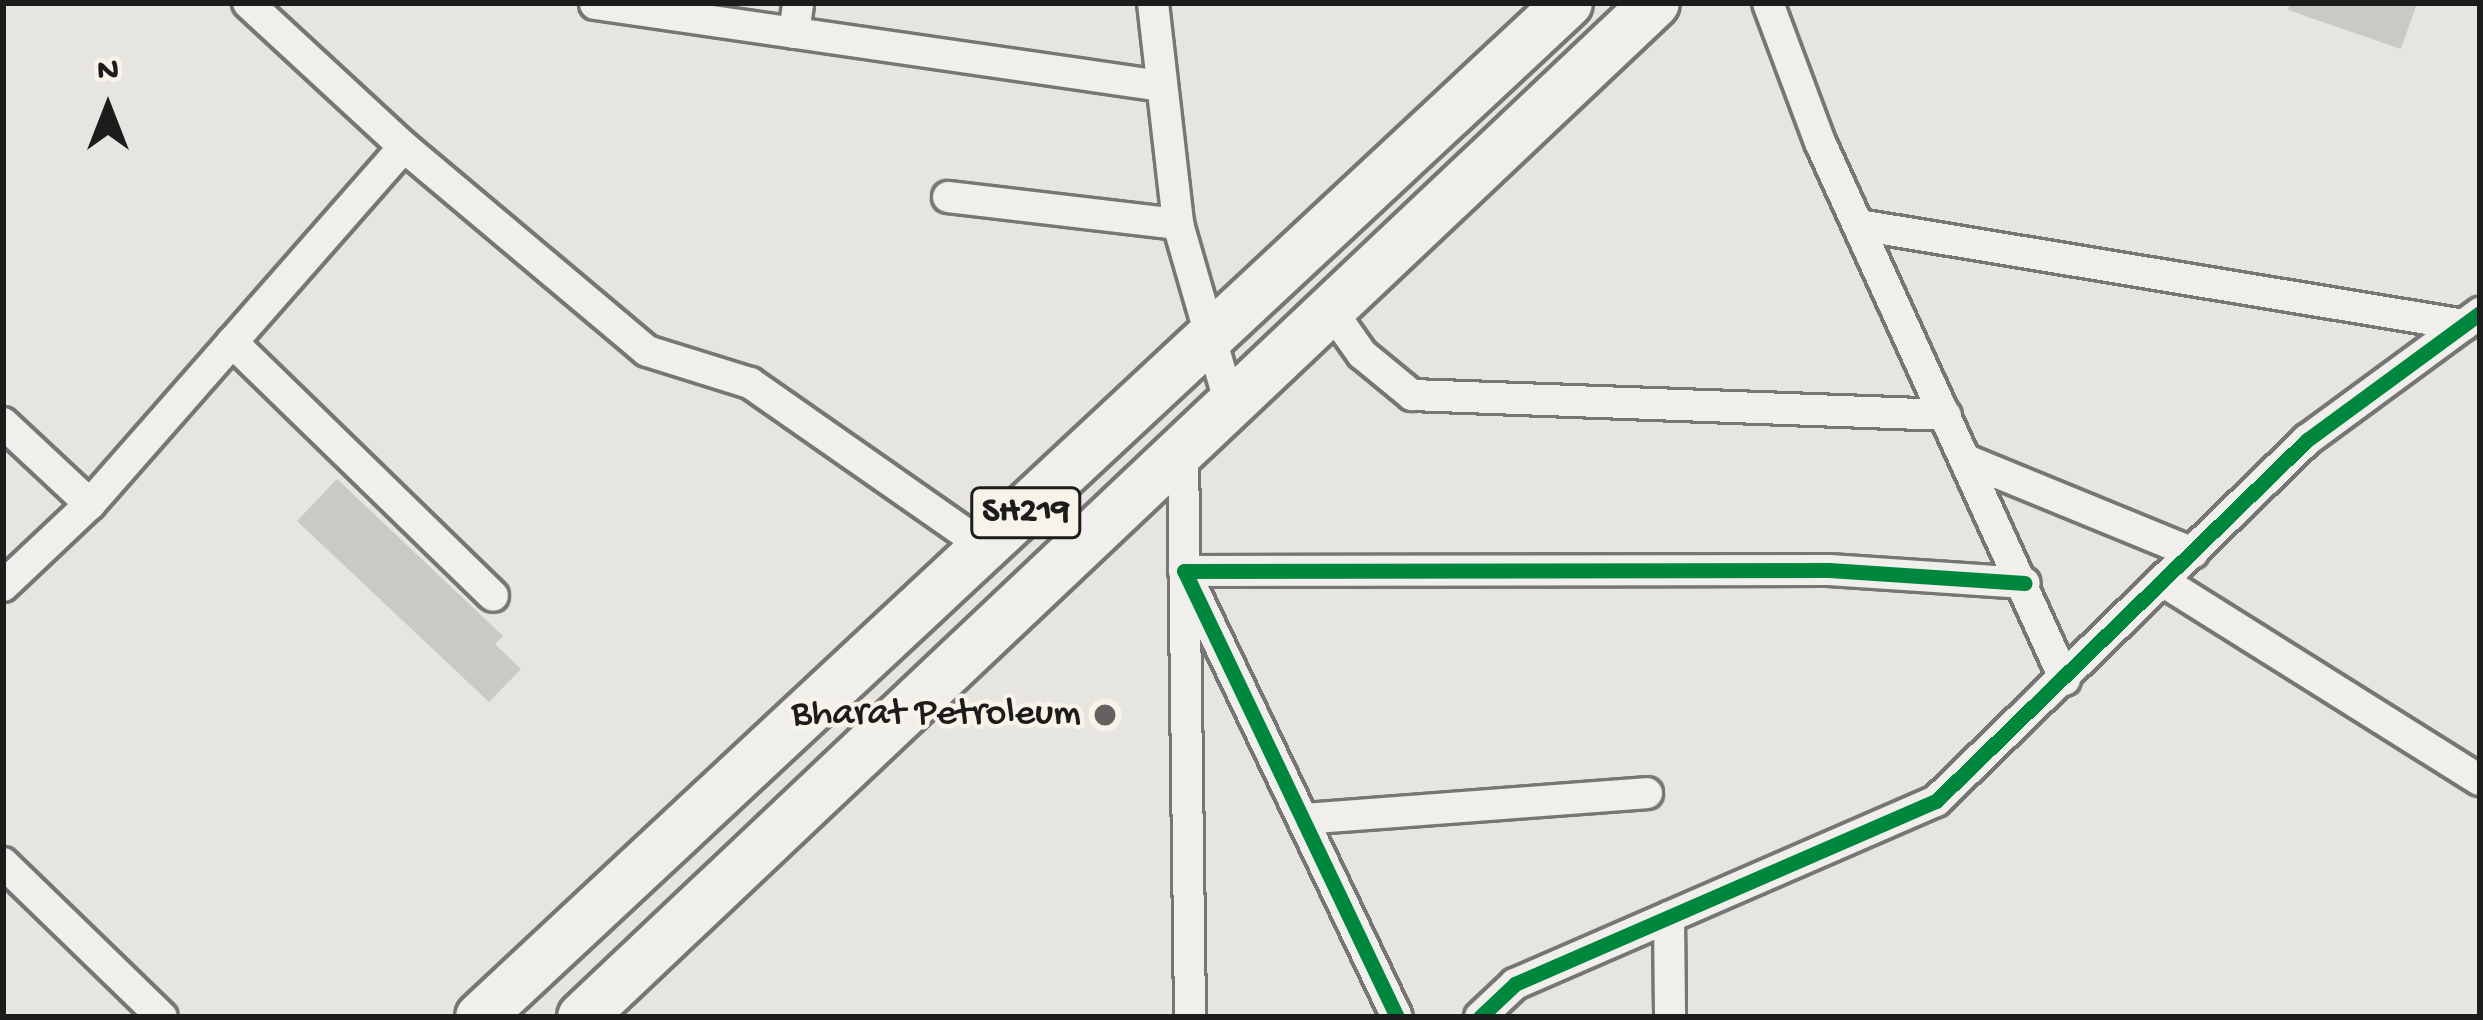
<!DOCTYPE html>
<html>
<head>
<meta charset="utf-8">
<style>
  body { margin:0 }
  #map { position:relative; width:2483px; height:1020px; overflow:hidden; background:#e6e5e0; font-family:"Gochi Hand",sans-serif }
  div>[style] { position:absolute }
  [style*='--x'] { left:calc(var(--x)*1px); top:calc(var(--y)*1px); width:calc(var(--w)*1px); rotate:calc(var(--a)*1deg) }
  .building>* { inset:0; background:#cac9c5 }
  .roads { filter:drop-shadow(3px 0 #777674) drop-shadow(-3px 0 #777674) drop-shadow(0 3px #777674) drop-shadow(0 -3px #777674) }
  .minor>* { height:30px; margin:-15px; padding:0 15px; transform-origin:15px; border-radius:15px; background:#f0efeb }
  .primary>* { height:48px; margin:-24px; padding:0 24px; transform-origin:24px; border-radius:24px; background:#f0efeb }
  .cycleway>* { height:15px; margin:-7.5px; padding:0 7.5px; transform-origin:7.5px; border-radius:7.5px; background:#00873e }
  .dots>* { width:33px; height:33px; translate:-50% -50%; box-sizing:border-box; border:6px solid #f7f3e8; border-radius:50% }
  span { translate:-50% -50%; white-space:nowrap; text-align:center; line-height:1.15; -webkit-text-stroke:9px #f7f3e8; paint-order:stroke }
  .shield-label span { padding:3px 9px; background:#f7f3e8; border:3px solid; border-radius:9px; -webkit-text-stroke-width:0 }
  .shield-label { font-size:36px; color:#1c1c1c; font-weight:700 }
  .poi-label { font-size:39px; color:#1c1c1c }
  .right { translate:-100% -50%; text-align:right }
  .frame { position:absolute; inset:0; border:6px solid #1c1c1c; pointer-events:none }
  .north { position:absolute; left:48px; top:48px; width:120px; height:120px; -webkit-text-stroke:9px #f7f3e8; paint-order:stroke; rotate:0deg; font-size:33px; font-weight:700; line-height:48px; text-align:center; color:#1c1c1c }
  .north::after { content:''; display:block; margin:auto; width:42px; height:54px; background:#1c1c1c; clip-path:polygon(50% 0,100% 100%,50% 72%,0 100%) }
</style>
</head>
<body>
<div id="map">
  <div class="building">
    <i style="clip-path:polygon(2290px 3px,2417px 3px,2401px 49px,2288px 10px)"></i>
    <i style="clip-path:polygon(337px 479px,503px 636px,495px 644px,521px 669px,489px 702px,297px 521px)"></i>
  </div>
  <div class="roads">
    <div class="minor">
      <i style="--x:248;--y:3;--w:212;--a:42.7"></i>
      <i style="--x:404;--y:147;--w:317;--a:40"></i>
      <i style="--x:647;--y:351;--w:108;--a:17.3"></i>
      <i style="--x:750;--y:383;--w:290;--a:34.9"></i>
      <i style="--x:1153;--y:3;--w:222;--a:83.5"></i>
      <i style="--x:1178;--y:224;--w:187;--a:73.9"></i>
      <i style="--x:1768;--y:3;--w:148;--a:69.5"></i>
      <i style="--x:1820;--y:142;--w:591;--a:65.52"></i>
      <i style="--x:595;--y:4;--w:572;--a:8.24"></i>
      <i style="--x:794;--y:33;--w:30;--a:-82"></i>
      <i style="--x:948;--y:197;--w:232;--a:6.7"></i>
      <i style="--x:1859;--y:225;--w:613;--a:9.39"></i>
      <i style="--x:1328;--y:306;--w:59;--a:54.7"></i>
      <i style="--x:1362;--y:354;--w:65;--a:39.4"></i>
      <i style="--x:1412;--y:395;--w:534;--a:2.14"></i>
      <i style="--x:232;--y:342;--w:364;--a:44.2"></i>
      <i style="--x:3;--y:423;--w:119;--a:43"></i>
      <i style="--x:1183;--y:450;--w:567;--a:89.29"></i>
      <i style="--x:1969;--y:461;--w:242;--a:22.3"></i>
      <i style="--x:2164;--y:582;--w:373;--a:32.1"></i>
      <i style="--x:3;--y:586;--w:120;--a:-43.3"></i>
      <i style="--x:90;--y:504;--w:475;--a:-48.7"></i>
      <i style="--x:1303;--y:819;--w:345;--a:-4.3"></i>
      <i style="--x:3;--y:863;--w:221;--a:44.1"></i>
      <i style="--x:1669;--y:917;--w:100;--a:89.4"></i>
      <i style="--x:1397;--y:1017;--w:494;--a:-115.5"></i>
      <i style="--x:1184;--y:571;--w:645;--a:-0.09"></i>
      <i style="--x:1829;--y:570;--w:196;--a:3.8"></i>
      <i style="--x:1480;--y:1017;--w:48;--a:-43.3"></i>
      <i style="--x:1515;--y:984;--w:459;--a:-23.5"></i>
      <i style="--x:1936;--y:801;--w:518;--a:-44.22"></i>
      <i style="--x:2307;--y:440;--w:215;--a:-36.3"></i>
    </div>
    <div class="primary">
      <i style="--x:480;--y:1017;--w:1487;--a:-42.98"></i>
      <i style="--x:582;--y:1017;--w:1476;--a:-43.38"></i>
    </div>
  </div>
  <div class="cycleway">
    <i style="--x:1397;--y:1017;--w:494;--a:-115.5"></i>
    <i style="--x:1184;--y:571;--w:645;--a:-0.09"></i>
    <i style="--x:1829;--y:570;--w:196;--a:3.8"></i>
    <i style="--x:1480;--y:1017;--w:48;--a:-43.3"></i>
    <i style="--x:1515;--y:984;--w:459;--a:-23.5"></i>
    <i style="--x:1936;--y:801;--w:518;--a:-44.22"></i>
    <i style="--x:2307;--y:440;--w:215;--a:-36.3"></i>
  </div>
  <div class="dots">
    <i style="left:1105px;top:715px;background:#636261"></i>
  </div>
  <div class="shield-label">
    <span style="left:1026px;top:513px">SH219</span>
  </div>
  <div class="poi-label">
    <span class="right" style="left:1081px;top:715px">Bharat Petroleum</span>
  </div>
  <div class="frame"></div>
  <div class="north">N</div>
</div>
</body>
</html>
